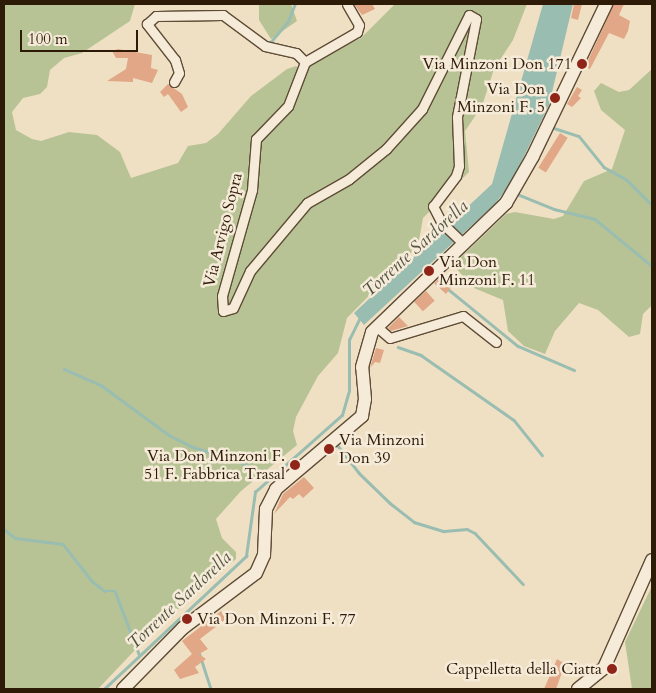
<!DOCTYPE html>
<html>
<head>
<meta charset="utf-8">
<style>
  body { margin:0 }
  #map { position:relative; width:656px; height:693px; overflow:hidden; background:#f0e0c3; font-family:Cardo,serif }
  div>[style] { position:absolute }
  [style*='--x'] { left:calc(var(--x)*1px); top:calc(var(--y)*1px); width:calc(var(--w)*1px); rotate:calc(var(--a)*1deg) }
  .green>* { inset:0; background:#b7c395 }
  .water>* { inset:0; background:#9abdb2 }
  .stream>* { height:2.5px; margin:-1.25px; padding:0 1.25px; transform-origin:1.25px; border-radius:1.25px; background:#9abdb2 }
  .building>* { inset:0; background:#e1a786; transform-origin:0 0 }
  .roads { filter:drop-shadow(1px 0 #5e4c36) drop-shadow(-1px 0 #5e4c36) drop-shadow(0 1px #5e4c36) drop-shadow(0 -1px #5e4c36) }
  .street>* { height:9px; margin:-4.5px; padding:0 4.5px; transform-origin:4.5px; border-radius:4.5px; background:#f5ebd8 }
  .secondary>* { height:12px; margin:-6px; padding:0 6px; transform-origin:6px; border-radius:6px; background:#f5ebd8 }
  .dots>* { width:14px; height:14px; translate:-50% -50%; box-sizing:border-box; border:2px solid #f5ebd8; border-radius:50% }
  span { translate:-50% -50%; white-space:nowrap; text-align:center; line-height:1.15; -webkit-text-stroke:5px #f5ebd8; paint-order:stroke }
  .poi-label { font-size:16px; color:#2e1b07 }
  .right { translate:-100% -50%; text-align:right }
  .left { translate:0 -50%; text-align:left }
  .street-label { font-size:16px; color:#2e1b07 }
  .water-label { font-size:18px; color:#545443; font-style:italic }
  .frame { position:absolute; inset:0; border:5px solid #2e1b07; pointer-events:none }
  .scale { position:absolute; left:20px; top:30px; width:118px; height:22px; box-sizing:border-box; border:2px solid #2e1b07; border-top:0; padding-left:6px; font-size:15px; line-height:18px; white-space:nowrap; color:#2e1b07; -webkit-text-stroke:4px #f5ebd8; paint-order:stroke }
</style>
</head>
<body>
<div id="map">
  <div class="green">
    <i style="clip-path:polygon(4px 4px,135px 4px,130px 21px,82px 53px,64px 58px,50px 70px,47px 87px,40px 94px,23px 98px,12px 112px,16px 130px,32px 139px,41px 141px,69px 132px,97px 135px,120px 152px,131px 178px,178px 163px,188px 146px,206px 143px,218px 134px,251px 96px,287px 69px,296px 66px,303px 72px,319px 58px,361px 38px,395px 4px,527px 4px,513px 40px,494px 69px,482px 106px,465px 131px,469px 172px,423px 218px,418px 246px,347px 318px,338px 353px,318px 376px,296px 417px,293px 431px,297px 445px,241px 491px,216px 519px,222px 538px,236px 552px,236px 559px,153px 631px,98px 689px,4px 689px)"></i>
    <i style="clip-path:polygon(259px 4px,291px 4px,297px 21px,271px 39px,259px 20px)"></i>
    <i style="clip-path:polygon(652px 69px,652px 305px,643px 314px,640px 334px,629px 337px,598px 310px,579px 303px,555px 331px,545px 354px,524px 346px,508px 331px,503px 300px,474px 288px,453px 265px,506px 214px,515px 212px,554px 219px,563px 216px,584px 181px,612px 169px,625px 130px,601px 110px,594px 91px,601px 83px,619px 92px,629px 90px)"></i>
    <i style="clip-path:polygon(652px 586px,652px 689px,632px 689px,625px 642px)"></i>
  </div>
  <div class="water">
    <i style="clip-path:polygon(543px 4px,573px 4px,549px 105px,512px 181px,495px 204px,364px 325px,354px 313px,492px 184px)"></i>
  </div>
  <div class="stream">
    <i style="--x:269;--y:44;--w:30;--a:-50"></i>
    <i style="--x:288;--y:21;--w:18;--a:-68"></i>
    <i style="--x:551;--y:127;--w:29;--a:18"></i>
    <i style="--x:579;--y:136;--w:40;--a:51"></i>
    <i style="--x:604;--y:167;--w:26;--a:29"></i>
    <i style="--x:627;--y:180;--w:35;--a:45"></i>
    <i style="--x:517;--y:194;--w:40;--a:22"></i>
    <i style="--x:554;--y:209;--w:42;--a:13.7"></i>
    <i style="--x:595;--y:219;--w:74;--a:39.5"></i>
    <i style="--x:448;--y:289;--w:90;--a:39.2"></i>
    <i style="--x:518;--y:346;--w:61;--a:23.2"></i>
    <i style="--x:398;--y:347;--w:24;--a:19"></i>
    <i style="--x:421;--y:355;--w:113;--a:35"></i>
    <i style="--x:514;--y:420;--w:45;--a:51.3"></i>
    <i style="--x:64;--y:369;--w:40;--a:23.4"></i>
    <i style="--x:101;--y:385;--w:84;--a:36.3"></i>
    <i style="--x:169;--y:435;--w:27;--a:27"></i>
    <i style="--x:193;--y:447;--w:50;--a:17.4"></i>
    <i style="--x:241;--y:462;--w:30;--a:34"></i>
    <i style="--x:335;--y:442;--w:39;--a:52"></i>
    <i style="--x:359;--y:473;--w:43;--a:44.1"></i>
    <i style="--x:390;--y:503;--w:31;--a:38"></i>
    <i style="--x:414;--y:522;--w:31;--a:17"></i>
    <i style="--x:444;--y:531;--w:23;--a:-5"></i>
    <i style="--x:467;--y:529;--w:9;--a:27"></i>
    <i style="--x:475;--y:533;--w:70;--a:46.7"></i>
    <i style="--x:4;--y:529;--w:14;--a:39"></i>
    <i style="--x:15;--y:538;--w:48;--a:7.1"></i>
    <i style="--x:63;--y:544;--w:47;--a:51.9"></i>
    <i style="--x:92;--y:581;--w:16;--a:38"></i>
    <i style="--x:105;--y:591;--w:10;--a:0"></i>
    <i style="--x:115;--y:591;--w:67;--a:69.1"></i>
    <i style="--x:199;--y:652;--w:39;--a:72"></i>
    <i style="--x:104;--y:689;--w:195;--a:-43.1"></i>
    <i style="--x:246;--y:556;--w:65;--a:-82"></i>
    <i style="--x:255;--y:492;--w:116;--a:-41.5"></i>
    <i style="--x:342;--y:415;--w:25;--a:-74"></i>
    <i style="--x:349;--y:391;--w:51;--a:-90"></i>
    <i style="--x:349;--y:340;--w:25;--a:-64"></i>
  </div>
  <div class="building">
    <i style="clip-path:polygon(354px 4px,372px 4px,375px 9px,362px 15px)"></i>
    <i style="clip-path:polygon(574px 4px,582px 4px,578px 20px,571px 18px)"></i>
    <i style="clip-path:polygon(614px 4px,624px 4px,619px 15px,630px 21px,628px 31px,624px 39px,609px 33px,590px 69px,585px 67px)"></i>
    <i style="clip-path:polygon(118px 49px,152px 55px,151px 68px,158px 70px,152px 83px,133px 78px,133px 82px,107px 81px,126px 69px,128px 58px,116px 58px,112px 51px)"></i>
    <i style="clip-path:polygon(168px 84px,182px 94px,188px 107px,181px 112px,168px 94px,164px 97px,160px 92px)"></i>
    <i style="clip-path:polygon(577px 87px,582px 90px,578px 96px,581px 98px,572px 107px,567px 104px)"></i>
    <i style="left:560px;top:133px;width:9px;height:41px;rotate:32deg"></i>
    <i style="clip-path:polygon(442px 276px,452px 286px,446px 294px,434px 283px)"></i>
    <i style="left:426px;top:291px;width:13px;height:16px;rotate:48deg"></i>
    <i style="clip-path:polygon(399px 317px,408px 326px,391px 331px,388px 328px)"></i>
    <i style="clip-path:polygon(376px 348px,384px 350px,380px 363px,375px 362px,370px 368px)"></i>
    <i style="clip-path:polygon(304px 477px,314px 488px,303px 498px,299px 494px,293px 499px,290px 497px,274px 514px,283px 494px)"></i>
    <i style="clip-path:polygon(221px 611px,226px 619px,200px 639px,208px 649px,199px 654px,206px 659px,195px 667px,199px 673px,180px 679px,174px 670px,192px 654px,182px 641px)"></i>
    <i style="clip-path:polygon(557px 659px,565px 664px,556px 689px,544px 689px)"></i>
  </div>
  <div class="roads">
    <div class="street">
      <i style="--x:305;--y:62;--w:47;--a:111.1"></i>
      <i style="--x:288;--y:106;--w:46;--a:134.1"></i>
      <i style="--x:256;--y:139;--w:51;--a:94.5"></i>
      <i style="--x:252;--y:190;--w:110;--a:105.8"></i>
      <i style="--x:222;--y:296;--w:15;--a:86"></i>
      <i style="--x:223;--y:311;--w:10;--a:-17"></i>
      <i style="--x:233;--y:308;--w:41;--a:-65.3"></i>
      <i style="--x:250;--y:271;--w:89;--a:-50"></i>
      <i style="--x:307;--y:203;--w:48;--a:-29.7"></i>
      <i style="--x:349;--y:179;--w:48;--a:-39"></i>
      <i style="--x:386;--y:149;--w:54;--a:-48"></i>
      <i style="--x:422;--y:109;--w:105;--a:-63.4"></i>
      <i style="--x:469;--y:15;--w:8;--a:30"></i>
      <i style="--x:476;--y:19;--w:100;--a:101"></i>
      <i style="--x:457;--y:117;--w:49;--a:87.7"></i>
      <i style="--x:459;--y:166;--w:10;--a:107"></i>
      <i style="--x:456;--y:176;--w:38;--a:127"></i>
      <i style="--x:433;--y:206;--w:18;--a:63"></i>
      <i style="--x:441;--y:222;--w:32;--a:44"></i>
      <i style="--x:305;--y:62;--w:60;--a:-30"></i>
      <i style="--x:357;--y:32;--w:7;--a:-74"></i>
      <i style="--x:359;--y:25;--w:24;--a:-120"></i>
      <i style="--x:174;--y:82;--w:10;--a:-61"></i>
      <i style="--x:179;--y:73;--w:14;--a:-107"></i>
      <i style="--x:175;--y:60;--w:46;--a:-127.9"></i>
      <i style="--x:147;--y:24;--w:12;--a:-42"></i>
      <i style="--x:156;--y:16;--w:67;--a:-0.9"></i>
      <i style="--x:223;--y:15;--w:52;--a:36.4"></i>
      <i style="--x:265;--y:46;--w:32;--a:13"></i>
      <i style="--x:296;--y:53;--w:13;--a:45"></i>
      <i style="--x:376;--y:326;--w:18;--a:41"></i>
      <i style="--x:390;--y:338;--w:76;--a:-16.8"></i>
      <i style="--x:463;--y:316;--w:42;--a:38.2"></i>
    </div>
    <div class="secondary">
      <i style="--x:123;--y:689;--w:86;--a:-45.5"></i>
      <i style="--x:183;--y:628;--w:91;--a:-37"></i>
      <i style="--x:256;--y:573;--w:20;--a:-66"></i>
      <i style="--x:264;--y:555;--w:46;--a:-87.5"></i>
      <i style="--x:266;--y:509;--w:22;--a:-63"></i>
      <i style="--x:276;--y:489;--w:113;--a:-40.3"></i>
      <i style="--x:362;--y:416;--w:17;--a:-80"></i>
      <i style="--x:365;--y:399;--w:32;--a:-95"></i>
      <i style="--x:362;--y:367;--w:36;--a:-74"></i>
      <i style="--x:372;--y:332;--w:186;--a:-43.9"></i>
      <i style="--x:506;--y:203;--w:54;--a:-60.1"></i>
      <i style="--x:533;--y:156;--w:169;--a:-64.3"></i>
      <i style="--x:578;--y:689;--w:33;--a:-39"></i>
      <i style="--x:604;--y:668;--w:118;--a:-66"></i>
    </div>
  </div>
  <div class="dots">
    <i style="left:582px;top:64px;background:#8f2418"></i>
    <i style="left:555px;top:98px;background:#8f2418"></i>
    <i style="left:429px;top:271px;background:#8f2418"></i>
    <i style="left:329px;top:449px;background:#8f2418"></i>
    <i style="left:295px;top:465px;background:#8f2418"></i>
    <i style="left:187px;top:619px;background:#8f2418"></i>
    <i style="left:612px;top:669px;background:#8f2418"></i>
  </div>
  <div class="poi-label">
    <span class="right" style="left:572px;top:64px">Via Minzoni Don 171</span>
    <span class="right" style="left:545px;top:98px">Via Don<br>Minzoni F. 5</span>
    <span class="left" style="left:439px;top:271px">Via Don<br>Minzoni F. 11</span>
    <span class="left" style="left:339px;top:449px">Via Minzoni<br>Don 39</span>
    <span class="right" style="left:285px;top:465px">Via Don Minzoni F.<br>51 F. Fabbrica Trasal</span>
    <span class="left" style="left:197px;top:619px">Via Don Minzoni F. 77</span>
    <span class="right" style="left:602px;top:669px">Cappelletta della Ciatta</span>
  </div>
  <div class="street-label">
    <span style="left:223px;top:230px;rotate:-76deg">Via Arvigo Sopra</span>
  </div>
  <div class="water-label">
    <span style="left:416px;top:249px;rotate:-42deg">Torrente Sardorella</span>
    <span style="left:180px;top:601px;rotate:-43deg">Torrente Sardorella</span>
  </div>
  <div class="frame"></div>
  <div class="scale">100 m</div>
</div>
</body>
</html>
